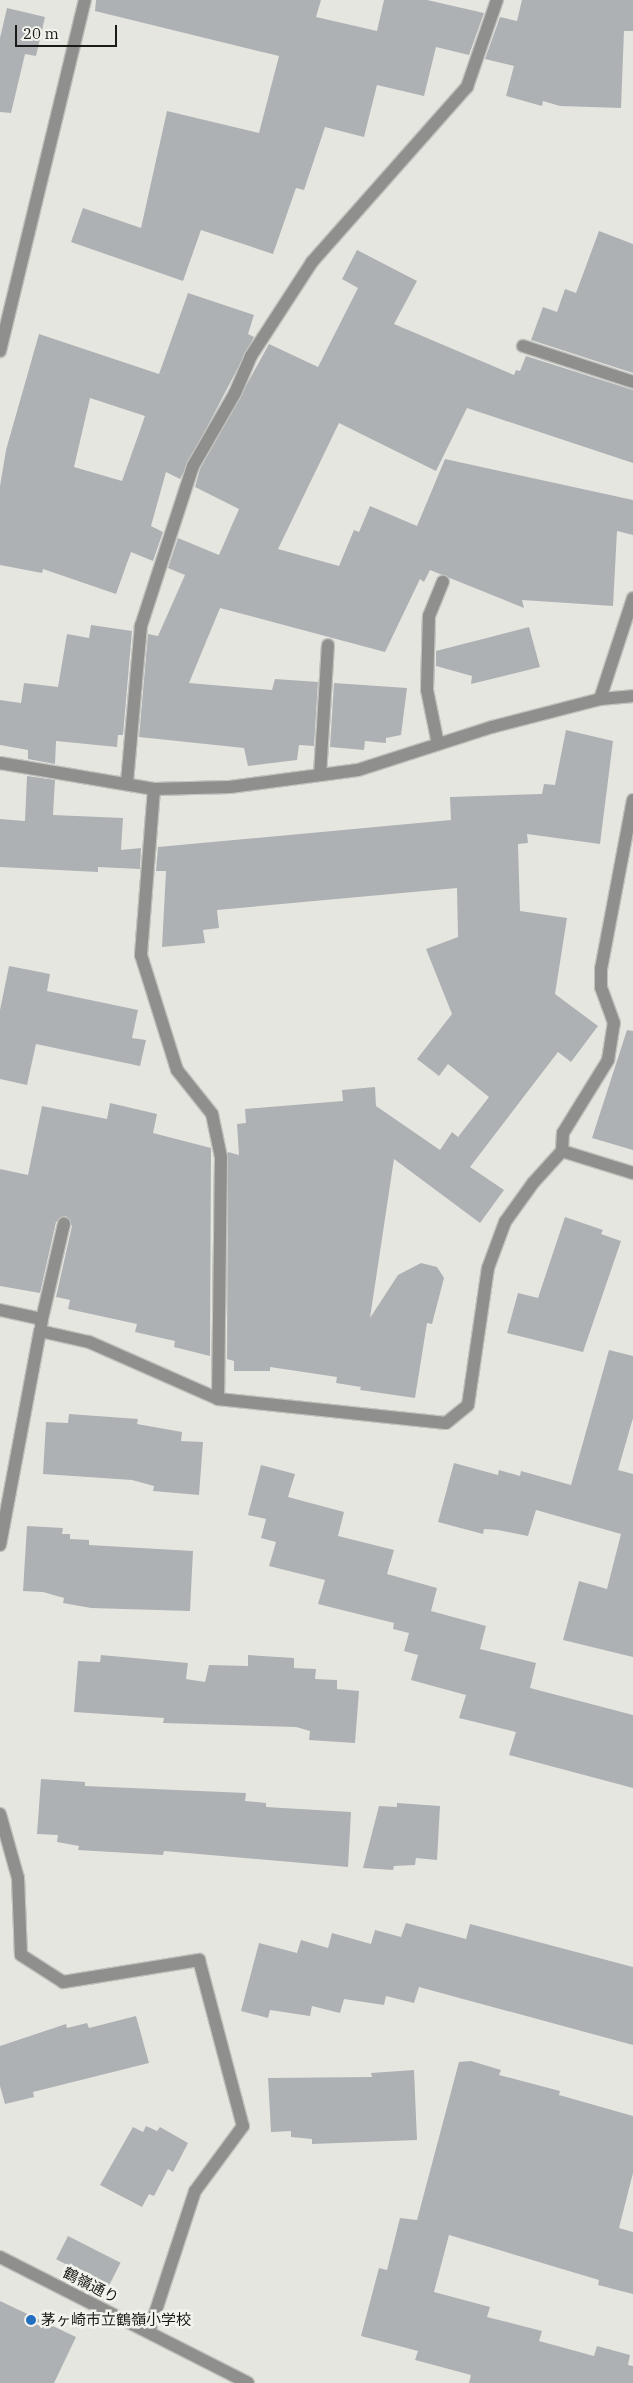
<!DOCTYPE html>
<html>
<head>
<meta charset="utf-8">
<style>
  body { margin:0 }
  #map { position:relative; width:633px; height:2383px; overflow:hidden; background:#e6e6e1; font-family:"IBM Plex Serif","Noto Sans JP",serif }
  div>[style] { position:absolute }
  [style*='--x'] { left:calc(var(--x)*1px); top:calc(var(--y)*1px); width:calc(var(--w)*1px); rotate:calc(var(--a)*1deg) }
  .building>* { inset:0; background:#aeb1b4; transform-origin:0 0 }
  .roads { filter:drop-shadow(1px 0 #c1c1bd) drop-shadow(-1px 0 #c1c1bd) drop-shadow(0 1px #c1c1bd) drop-shadow(0 -1px #c1c1bd) }
  .minor>* { height:12px; margin:-6px; padding:0 6px; transform-origin:6px; border-radius:6px; background:#8f8f8d }
  .dots>* { width:14px; height:14px; translate:-50% -50%; box-sizing:border-box; border:2px solid #f3f3ee; border-radius:50% }
  span { translate:-50% -50%; white-space:nowrap; text-align:center; line-height:1.15; -webkit-text-stroke:5px #f3f3ee; paint-order:stroke }
  .street-label { font-size:15px; color:#1a1a19 }
  .poi-label { font-size:15px; color:#1a1a19 }
  .left { translate:0 -50%; text-align:left }
  .scale { position:absolute; left:15px; top:25px; width:102px; height:22px; box-sizing:border-box; border:2px solid #1a1a19; border-top:0; padding-left:6px; font-size:15px; line-height:18px; white-space:nowrap; color:#1a1a19; -webkit-text-stroke:4px #f3f3ee; paint-order:stroke }
</style>
</head>
<body>
<div id="map">
  <div class="building">
    <i style="clip-path:polygon(96px 0,321px 0,316px 17px,377px 31px,384px 0,427px 0,484px 13px,469px 55px,436px 47px,424px 96px,377px 85px,364px 137px,325px 127px,304px 190px,296px 188px,273px 254px,201px 230px,183px 281px,71px 242px,83px 208px,141px 228px,167px 111px,259px 133px,279px 56px,95px 11px)"></i>
    <i style="clip-path:polygon(522px 0,633px 0,633px 31px,624px 31px,621px 108px,560px 106px,543px 101px,542px 106px,506px 96px,514px 66px,485px 59px,500px 17px,517px 21px)"></i>
    <i style="clip-path:polygon(7px 8px,45px 17px,36px 56px,25px 54px,11px 113px,0 112px,0 38px)"></i>
    <i style="clip-path:polygon(599px 231px,633px 244px,633px 373px,531px 340px,543px 307px,557px 312px,565px 289px,576px 293px)"></i>
    <i style="clip-path:polygon(357px 250px,417px 281px,394px 324px,514px 375px,516px 370px,520px 371px,526px 356px,633px 390px,633px 463px,467px 408px,436px 471px,339px 423px,278px 549px,339px 566px,354px 530px,359px 532px,370px 506px,417px 526px,445px 459px,633px 500px,633px 535px,617px 531px,613px 606px,522px 600px,524px 608px,430px 570px,424px 582px,420px 579px,385px 652px,220px 608px,189px 683px,272px 690px,275px 679px,318px 682px,314px 746px,299px 745px,297px 760px,248px 766px,244px 748px,139px 737px,148px 634px,158px 636px,185px 575px,168px 568px,178px 538px,219px 555px,239px 509px,195px 487px,200px 469px,269px 344px,318px 367px,358px 288px,342px 279px)"></i>
    <i style="clip-path:polygon(evenodd,188px 293px,254px 315px,248px 334px,254px 337px,180px 479px,166px 472px,151px 526px,163px 532px,153px 561px,131px 552px,116px 594px,43px 569px,42px 573px,0 565px,0 486px,6px 450px,39px 334px,159px 374px,188px 293px,90px 398px,145px 416px,122px 481px,74px 467px,90px 398px)"></i>
    <i style="clip-path:polygon(91px 625px,132px 631px,123px 735px,118px 735px,117px 747px,56px 741px,55px 764px,28px 759px,28px 750px,0 745px,0 700px,21px 703px,24px 683px,58px 687px,67px 634px,89px 638px)"></i>
    <i style="clip-path:polygon(529px 627px,540px 667px,471px 684px,472px 676px,436px 666px,436px 651px)"></i>
    <i style="clip-path:polygon(334px 683px,407px 688px,401px 735px,386px 738px,386px 743px,365px 741px,364px 750px,330px 747px)"></i>
    <i style="clip-path:polygon(566px 730px,613px 741px,600px 844px,527px 834px,528px 843px,518px 844px,520px 911px,567px 918px,555px 994px,598px 1026px,571px 1062px,558px 1052px,470px 1167px,504px 1190px,480px 1223px,394px 1159px,370px 1318px,398px 1275px,421px 1263px,437px 1267px,444px 1278px,432px 1324px,427px 1323px,415px 1398px,360px 1390px,361px 1387px,336px 1383px,337px 1377px,270px 1367px,270px 1371px,234px 1371px,234px 1361px,227px 1359px,228px 1152px,239px 1155px,237px 1124px,246px 1123px,245px 1109px,343px 1101px,342px 1090px,375px 1087px,376px 1106px,440px 1150px,452px 1132px,458px 1137px,489px 1097px,448px 1064px,439px 1076px,417px 1059px,452px 1014px,426px 949px,458px 937px,457px 888px,217px 910px,219px 928px,203px 930px,205px 943px,162px 947px,166px 871px,156px 871px,158px 847px,451px 820px,450px 797px,542px 794px,544px 784px,555px 785px)"></i>
    <i style="clip-path:polygon(27px 776px,55px 780px,53px 815px,123px 818px,121px 850px,141px 848px,140px 869px,98px 867px,98px 872px,0 867px,0 819px,25px 821px)"></i>
    <i style="clip-path:polygon(9px 966px,50px 974px,47px 991px,138px 1010px,132px 1038px,146px 1040px,140px 1066px,36px 1044px,27px 1085px,0 1079px,0 1010px)"></i>
    <i style="clip-path:polygon(627px 1030px,633px 1031px,633px 1150px,592px 1138px)"></i>
    <i style="clip-path:polygon(110px 1103px,157px 1114px,153px 1133px,211px 1148px,210px 1356px,174px 1347px,175px 1341px,135px 1332px,137px 1324px,68px 1309px,70px 1300px,56px 1297px,72px 1226px,66px 1216px,56px 1222px,40px 1293px,0 1286px,0 1169px,28px 1175px,42px 1106px,107px 1119px)"></i>
    <i style="clip-path:polygon(565px 1217px,603px 1230px,601px 1234px,621px 1241px,583px 1352px,507px 1333px,518px 1293px,538px 1298px)"></i>
    <i style="clip-path:polygon(609px 1350px,633px 1356px,633px 1418px,618px 1470px,633px 1474px,633px 1657px,563px 1640px,579px 1581px,607px 1589px,621px 1534px,536px 1510px,528px 1536px,498px 1530px,484px 1529px,483px 1534px,438px 1522px,454px 1463px,498px 1475px,499px 1470px,520px 1476px,521px 1471px,571px 1485px)"></i>
    <i style="clip-path:polygon(69px 1414px,138px 1419px,137px 1424px,182px 1432px,181px 1441px,203px 1442px,199px 1495px,153px 1491px,154px 1486px,132px 1480px,43px 1474px,46px 1422px,68px 1423px)"></i>
    <i style="clip-path:polygon(261px 1465px,295px 1474px,288px 1497px,344px 1512px,338px 1536px,394px 1550px,387px 1574px,437px 1588px,431px 1611px,486px 1626px,480px 1649px,536px 1663px,530px 1688px,633px 1715px,633px 1788px,509px 1755px,516px 1732px,459px 1718px,466px 1695px,411px 1680px,418px 1655px,404px 1651px,409px 1633px,393px 1629px,394px 1623px,318px 1604px,325px 1580px,269px 1566px,276px 1542px,261px 1538px,266px 1519px,248px 1515px)"></i>
    <i style="clip-path:polygon(27px 1526px,63px 1528px,62px 1534px,70px 1534px,70px 1539px,89px 1540px,89px 1545px,193px 1551px,190px 1611px,91px 1608px,63px 1603px,64px 1598px,43px 1592px,23px 1591px)"></i>
    <i style="clip-path:polygon(101px 1655px,188px 1663px,186px 1679px,205px 1682px,209px 1665px,248px 1666px,248px 1655px,294px 1658px,294px 1668px,316px 1669px,315px 1679px,337px 1680px,337px 1689px,359px 1691px,355px 1743px,309px 1740px,310px 1731px,296px 1727px,163px 1723px,164px 1718px,74px 1712px,78px 1661px,100px 1662px)"></i>
    <i style="clip-path:polygon(41px 1779px,85px 1782px,85px 1786px,246px 1793px,245px 1801px,266px 1803px,266px 1807px,351px 1812px,348px 1867px,164px 1851px,163px 1855px,78px 1850px,79px 1846px,57px 1842px,58px 1835px,37px 1834px)"></i>
    <i style="clip-path:polygon(397px 1803px,440px 1806px,437px 1860px,416px 1858px,415px 1865px,394px 1866px,393px 1870px,363px 1868px,379px 1806px,397px 1807px)"></i>
    <i style="clip-path:polygon(406px 1923px,466px 1939px,470px 1924px,633px 1967px,633px 2045px,419px 1987px,414px 2003px,386px 1996px,384px 2005px,344px 1999px,340px 2013px,312px 2006px,310px 2016px,270px 2010px,268px 2018px,241px 2011px,259px 1943px,297px 1953px,301px 1940px,328px 1948px,332px 1933px,371px 1944px,375px 1930px,401px 1937px)"></i>
    <i style="clip-path:polygon(136px 2016px,149px 2063px,33px 2092px,34px 2097px,5px 2104px,0 2086px,0 2046px,66px 2024px,67px 2028px,87px 2023px,89px 2028px)"></i>
    <i style="clip-path:polygon(471px 2061px,501px 2070px,499px 2075px,560px 2091px,559px 2095px,633px 2116px,633px 2173px,619px 2228px,633px 2232px,633px 2294px,598px 2285px,599px 2280px,449px 2235px,434px 2292px,490px 2307px,487px 2317px,542px 2331px,539px 2341px,594px 2356px,597px 2346px,630px 2355px,628px 2365px,633px 2366px,633px 2383px,469px 2383px,471px 2375px,415px 2360px,418px 2351px,361px 2336px,379px 2268px,387px 2270px,400px 2218px,417px 2220px,459px 2062px)"></i>
    <i style="clip-path:polygon(414px 2070px,417px 2140px,312px 2144px,312px 2139px,291px 2137px,291px 2131px,271px 2132px,268px 2078px,372px 2077px,371px 2073px)"></i>
    <i style="clip-path:polygon(146px 2126px,157px 2131px,160px 2127px,188px 2143px,173px 2172px,168px 2169px,154px 2196px,149px 2194px,142px 2207px,100px 2185px,133px 2127px,143px 2132px)"></i>
    <i style="left:68px;top:2236px;width:59px;height:26px;rotate:27deg"></i>
    <i style="clip-path:polygon(0 2301px,76px 2337px,54px 2383px,0 2383px)"></i>
  </div>
  <div class="roads">
    <div class="minor">
      <i style="--x:523;--y:346;--w:116;--a:18.1"></i>
      <i style="--x:0;--y:351;--w:361;--a:-76.4"></i>
      <i style="--x:600;--y:699;--w:106;--a:-71.9"></i>
      <i style="--x:438;--y:744;--w:55;--a:-101.5"></i>
      <i style="--x:427;--y:690;--w:74;--a:-88.5"></i>
      <i style="--x:429;--y:616;--w:37;--a:-68"></i>
      <i style="--x:0;--y:763;--w:156;--a:9.6"></i>
      <i style="--x:154;--y:789;--w:76;--a:-1.5"></i>
      <i style="--x:230;--y:787;--w:129;--a:-7.6"></i>
      <i style="--x:358;--y:770;--w:141;--a:-17.8"></i>
      <i style="--x:492;--y:727;--w:112;--a:-14.5"></i>
      <i style="--x:600;--y:699;--w:33;--a:-5"></i>
      <i style="--x:320;--y:775;--w:130;--a:-86.5"></i>
      <i style="--x:127;--y:782;--w:157;--a:-84.9"></i>
      <i style="--x:141;--y:626;--w:168;--a:-72"></i>
      <i style="--x:193;--y:466;--w:84;--a:-60.1"></i>
      <i style="--x:235;--y:393;--w:40;--a:-66.6"></i>
      <i style="--x:251;--y:356;--w:112;--a:-57"></i>
      <i style="--x:312;--y:262;--w:234;--a:-48.5"></i>
      <i style="--x:467;--y:87;--w:92;--a:-71"></i>
      <i style="--x:154;--y:789;--w:167;--a:94.5"></i>
      <i style="--x:141;--y:955;--w:121;--a:72.6"></i>
      <i style="--x:177;--y:1070;--w:56;--a:51.5"></i>
      <i style="--x:212;--y:1114;--w:44;--a:78.2"></i>
      <i style="--x:221;--y:1157;--w:242;--a:90.7"></i>
      <i style="--x:562;--y:1151;--w:74;--a:17.2"></i>
      <i style="--x:0;--y:1310;--w:43;--a:12.1"></i>
      <i style="--x:42;--y:1319;--w:7;--a:98"></i>
      <i style="--x:42;--y:1319;--w:98;--a:-77"></i>
      <i style="--x:0;--y:1545;--w:218;--a:-79.4"></i>
      <i style="--x:40;--y:1331;--w:50;--a:12.7"></i>
      <i style="--x:89;--y:1342;--w:141;--a:23.8"></i>
      <i style="--x:218;--y:1399;--w:229;--a:6"></i>
      <i style="--x:446;--y:1423;--w:28;--a:-39"></i>
      <i style="--x:468;--y:1405;--w:138;--a:-81.7"></i>
      <i style="--x:488;--y:1268;--w:49;--a:-69.7"></i>
      <i style="--x:505;--y:1222;--w:48;--a:-54.3"></i>
      <i style="--x:533;--y:1183;--w:43;--a:-47.8"></i>
      <i style="--x:562;--y:1151;--w:18;--a:-87"></i>
      <i style="--x:563;--y:1133;--w:86;--a:-58.3"></i>
      <i style="--x:608;--y:1060;--w:37;--a:-81"></i>
      <i style="--x:614;--y:1023;--w:37;--a:-110"></i>
      <i style="--x:601;--y:988;--w:19;--a:-90"></i>
      <i style="--x:601;--y:969;--w:172;--a:-79.3"></i>
      <i style="--x:0;--y:1814;--w:66;--a:74.3"></i>
      <i style="--x:18;--y:1878;--w:77;--a:87.8"></i>
      <i style="--x:21;--y:1955;--w:50;--a:32.7"></i>
      <i style="--x:63;--y:1982;--w:138;--a:-9.2"></i>
      <i style="--x:199;--y:1960;--w:172;--a:75.2"></i>
      <i style="--x:243;--y:2126;--w:81;--a:126.4"></i>
      <i style="--x:195;--y:2191;--w:148;--a:108.1"></i>
      <i style="--x:0;--y:2257;--w:278;--a:26.9"></i>
    </div>
  </div>
  <div class="dots">
    <i style="left:31px;top:2320px;background:#226fbf"></i>
  </div>
  <div class="street-label">
    <span style="left:91px;top:2285px;rotate:27deg">鶴嶺通り</span>
  </div>
  <div class="poi-label">
    <span class="left" style="left:41px;top:2320px">茅ヶ崎市立鶴嶺小学校</span>
  </div>
  <div class="scale">20 m</div>
</div>
</body>
</html>
